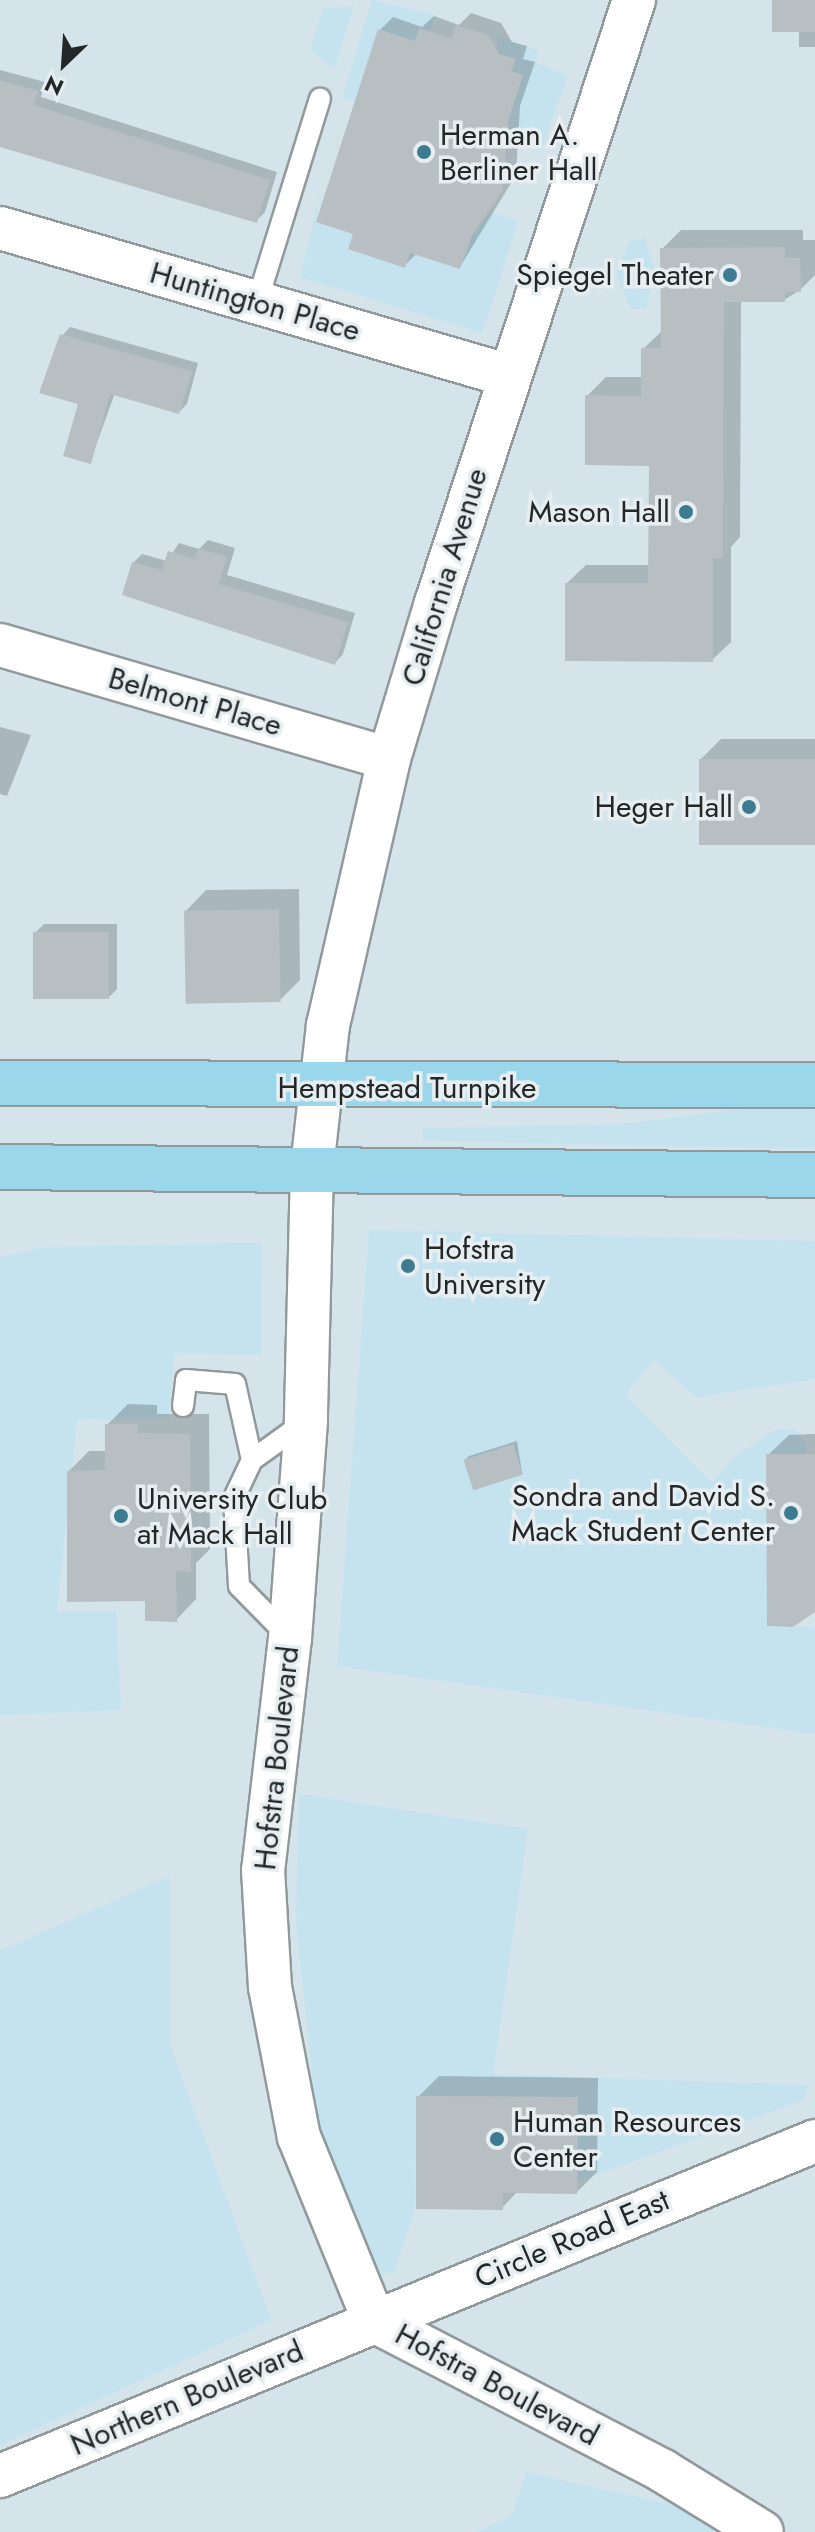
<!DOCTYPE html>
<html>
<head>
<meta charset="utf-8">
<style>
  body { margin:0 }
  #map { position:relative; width:815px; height:2532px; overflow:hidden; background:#e7eef1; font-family:Jost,sans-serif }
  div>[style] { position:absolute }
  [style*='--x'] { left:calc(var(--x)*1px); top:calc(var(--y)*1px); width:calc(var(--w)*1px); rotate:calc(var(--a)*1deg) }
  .built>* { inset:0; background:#d4e4ea; transform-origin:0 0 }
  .green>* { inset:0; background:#c5e3ee }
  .shadow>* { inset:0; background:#0003 }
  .building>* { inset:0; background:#b8bfc2; transform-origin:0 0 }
  .roads { filter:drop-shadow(2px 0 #92999b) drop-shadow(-2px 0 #92999b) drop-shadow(0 2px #92999b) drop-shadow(0 -2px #92999b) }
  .lane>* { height:20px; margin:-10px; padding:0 10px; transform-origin:10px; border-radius:10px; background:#fff }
  .street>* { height:42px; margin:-21px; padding:0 21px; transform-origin:21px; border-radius:21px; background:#fff }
  .primary>* { height:44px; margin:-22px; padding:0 22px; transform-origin:22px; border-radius:22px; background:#9bd7eb }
  .dots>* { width:22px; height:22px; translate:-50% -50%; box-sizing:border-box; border:4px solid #e7eef1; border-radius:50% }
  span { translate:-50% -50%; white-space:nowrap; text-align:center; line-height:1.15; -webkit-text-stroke:7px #e7eef1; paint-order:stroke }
  .poi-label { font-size:30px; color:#242728 }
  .left { translate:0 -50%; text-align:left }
  .right { translate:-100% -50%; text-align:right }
  .street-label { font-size:30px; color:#242728 }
  .north { position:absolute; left:24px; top:24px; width:80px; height:80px; -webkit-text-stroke:6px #e7eef1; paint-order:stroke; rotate:205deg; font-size:22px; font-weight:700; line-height:32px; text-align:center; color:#242728 }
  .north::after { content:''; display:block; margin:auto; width:28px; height:36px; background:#242728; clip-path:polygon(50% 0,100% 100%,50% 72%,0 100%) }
</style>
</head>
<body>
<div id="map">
  <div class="built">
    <i style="left:0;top:0;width:815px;height:2532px"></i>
  </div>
  <div class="green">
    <i style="clip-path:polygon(372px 0,435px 15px,430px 31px,419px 28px,415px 41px,378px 29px,355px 101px,342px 98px)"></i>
    <i style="clip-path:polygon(354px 6px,334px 69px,310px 50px,323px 8px)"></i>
    <i style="clip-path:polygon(496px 35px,539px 51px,535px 63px,568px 75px,541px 150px,511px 140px,508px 121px,523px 75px,511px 71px,515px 59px,499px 54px)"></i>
    <i style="clip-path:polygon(320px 193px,316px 222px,353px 234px,405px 267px,410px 253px,460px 269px,472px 235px,492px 212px,518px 222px,482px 333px,300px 277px)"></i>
    <i style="clip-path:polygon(645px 238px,655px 273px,646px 308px,631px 309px,616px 274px,630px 241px)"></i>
    <i style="clip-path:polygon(815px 1099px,815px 1149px,423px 1141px,422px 1128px,623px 1124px)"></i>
    <i style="clip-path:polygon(369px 1230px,815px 1241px,815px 1379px,696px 1397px,654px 1360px,625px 1395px,712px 1483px,734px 1457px,775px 1430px,795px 1429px,807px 1447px,767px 1626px,815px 1628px,815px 1734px,337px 1666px)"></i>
    <i style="clip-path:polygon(262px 1243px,261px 1355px,174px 1353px,169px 1417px,77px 1420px,57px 1611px,116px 1611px,121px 1710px,0 1715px,0 1257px,45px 1247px)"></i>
    <i style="clip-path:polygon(299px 1794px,528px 1829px,493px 2074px,808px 2085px,804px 2100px,578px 2181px,578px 2097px,417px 2096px,415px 2209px,394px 2272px,364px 2279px,318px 2134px,296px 1921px)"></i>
    <i style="clip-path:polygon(170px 1876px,170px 2045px,271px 2320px,0 2445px,0 1951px)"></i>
    <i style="clip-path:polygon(526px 2472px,690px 2509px,727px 2532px,477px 2532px,512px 2516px)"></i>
  </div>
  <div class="shadow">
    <i style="clip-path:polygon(774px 0,815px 0,815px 47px,799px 47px,799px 30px)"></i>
    <i style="clip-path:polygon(471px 13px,501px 23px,512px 42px,527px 46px,523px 59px,535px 62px,520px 106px,516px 175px,460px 267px,417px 253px,405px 265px,356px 232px,380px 30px,393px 17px,422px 27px,434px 16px,459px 25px)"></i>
    <i style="clip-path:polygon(0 70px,45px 82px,41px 97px,277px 172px,265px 212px,256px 221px,0 145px)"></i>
    <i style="clip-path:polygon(681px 230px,803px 230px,803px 240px,815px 240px,815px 275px,800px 290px,784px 300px,741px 300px,740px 537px,731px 547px,731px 642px,712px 660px,567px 583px,586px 565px,650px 565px,651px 464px,587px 396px,606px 377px,643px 377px,643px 349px,663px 330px,662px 249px)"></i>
    <i style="clip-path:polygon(70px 327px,198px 363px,187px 404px,179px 412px,115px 393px,90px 462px,62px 336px)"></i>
    <i style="clip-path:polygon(208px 540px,235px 548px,227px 575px,355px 613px,343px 654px,335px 663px,133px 563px,142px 554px,167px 561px,179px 543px,199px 549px)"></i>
    <i style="clip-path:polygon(0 727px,31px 735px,7px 796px,0 794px)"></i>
    <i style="clip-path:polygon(721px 739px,815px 739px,815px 844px,701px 759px)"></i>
    <i style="clip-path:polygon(299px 889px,300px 980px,280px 1000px,186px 911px,206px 890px)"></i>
    <i style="clip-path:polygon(44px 924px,117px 924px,117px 989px,108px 998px,35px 933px)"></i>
    <i style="clip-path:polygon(128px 1404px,157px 1405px,157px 1414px,209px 1414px,210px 1549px,196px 1563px,196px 1599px,176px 1620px,147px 1599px,69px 1471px,89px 1451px,107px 1451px,107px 1425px)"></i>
    <i style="clip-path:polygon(815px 1434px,815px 1611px,768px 1455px,789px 1435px)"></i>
    <i style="clip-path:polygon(517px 1441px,522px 1472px,465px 1460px,469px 1456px)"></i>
    <i style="clip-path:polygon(439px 2076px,598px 2078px,597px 2172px,577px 2192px,518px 2191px,502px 2208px,418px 2097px)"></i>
  </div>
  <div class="building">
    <i style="left:772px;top:0;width:43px;height:32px"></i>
    <i style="clip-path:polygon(456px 25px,488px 35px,499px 54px,516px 59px,511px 71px,523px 75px,508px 121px,503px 190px,472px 235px,460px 269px,410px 253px,405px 268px,348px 249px,353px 234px,316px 222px,378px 29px,415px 41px,419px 28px,451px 39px)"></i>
    <i style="clip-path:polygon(0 80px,38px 91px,34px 105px,270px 180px,257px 223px,0 147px)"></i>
    <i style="clip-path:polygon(785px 247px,785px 258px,800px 258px,801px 292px,785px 292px,785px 302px,724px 302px,723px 558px,713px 558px,713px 662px,565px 661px,565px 583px,648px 583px,649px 466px,585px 465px,585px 395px,641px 396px,641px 348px,661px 348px,660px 248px)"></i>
    <i style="clip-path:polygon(60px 334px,192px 371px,179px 414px,110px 394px,91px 464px,63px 456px,78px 404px,39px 393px)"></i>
    <i style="clip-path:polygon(198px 548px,227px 557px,219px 584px,348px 622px,335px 665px,122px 595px,132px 562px,162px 570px,168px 551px,195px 559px)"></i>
    <i style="left:699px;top:759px;width:116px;height:86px"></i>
    <i style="left:279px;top:909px;width:93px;height:95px;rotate:89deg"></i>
    <i style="left:33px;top:932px;width:76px;height:67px"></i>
    <i style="clip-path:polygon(105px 1424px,138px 1424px,138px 1433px,190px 1434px,191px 1572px,176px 1571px,177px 1622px,145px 1621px,145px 1601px,67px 1602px,67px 1471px,105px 1470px)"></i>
    <i style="left:513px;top:1444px;width:32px;height:52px;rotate:72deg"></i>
    <i style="clip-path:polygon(766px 1454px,815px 1454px,815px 1612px,793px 1627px,767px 1626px)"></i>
    <i style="clip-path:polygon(416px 2096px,578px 2097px,577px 2194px,503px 2193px,503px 2210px,416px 2209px)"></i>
  </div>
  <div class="roads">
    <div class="lane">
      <i style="--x:257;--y:302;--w:213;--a:-72.8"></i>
      <i style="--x:183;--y:1406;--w:26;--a:-83"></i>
      <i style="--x:186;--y:1380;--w:49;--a:4.7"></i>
      <i style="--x:235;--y:1384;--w:78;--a:77.4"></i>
      <i style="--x:288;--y:1636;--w:70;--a:-134.4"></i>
      <i style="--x:239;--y:1586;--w:88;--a:-93.3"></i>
      <i style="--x:234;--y:1498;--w:42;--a:-64.7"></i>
      <i style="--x:252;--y:1460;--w:67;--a:-35.8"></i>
    </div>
    <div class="street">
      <i style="--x:634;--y:0;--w:635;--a:108.18"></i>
      <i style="--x:436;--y:603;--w:163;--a:106.8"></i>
      <i style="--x:389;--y:759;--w:273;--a:102.9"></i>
      <i style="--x:328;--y:1025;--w:144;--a:96.4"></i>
      <i style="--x:312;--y:1168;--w:253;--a:91.4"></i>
      <i style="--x:306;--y:1421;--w:218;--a:94.2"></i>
      <i style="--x:290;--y:1638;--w:234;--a:96.6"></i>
      <i style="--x:263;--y:1870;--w:117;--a:86.6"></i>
      <i style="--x:270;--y:1987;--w:153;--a:79.1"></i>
      <i style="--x:299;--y:2137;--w:199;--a:67.8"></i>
      <i style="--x:374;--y:2321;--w:326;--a:27.4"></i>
      <i style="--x:663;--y:2471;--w:116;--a:31.6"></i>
      <i style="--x:0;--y:228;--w:531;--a:16.18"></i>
      <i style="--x:0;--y:645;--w:405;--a:16.3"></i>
      <i style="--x:0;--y:2476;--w:881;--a:-22.34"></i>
    </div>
    <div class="primary">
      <i style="--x:0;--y:1083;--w:815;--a:0.14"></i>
      <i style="--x:0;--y:1167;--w:815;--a:0.56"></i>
    </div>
  </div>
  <div class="dots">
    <i style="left:424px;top:152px;background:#3d7c90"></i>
    <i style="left:730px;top:275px;background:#3d7c90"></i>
    <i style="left:686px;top:512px;background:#3d7c90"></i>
    <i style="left:749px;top:807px;background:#3d7c90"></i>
    <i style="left:408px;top:1266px;background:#3d7c90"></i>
    <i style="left:791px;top:1513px;background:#3d7c90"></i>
    <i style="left:121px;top:1516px;background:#3d7c90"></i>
    <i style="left:497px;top:2139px;background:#3d7c90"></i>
  </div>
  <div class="poi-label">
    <span class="left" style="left:440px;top:152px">Herman A.<br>Berliner Hall</span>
    <span class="right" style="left:714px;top:275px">Spiegel Theater</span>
    <span class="right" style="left:670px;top:512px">Mason Hall</span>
    <span class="right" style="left:733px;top:807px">Heger Hall</span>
    <span class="left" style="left:424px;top:1266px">Hofstra<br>University</span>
    <span class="right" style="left:775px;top:1513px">Sondra and David S.<br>Mack Student Center</span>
    <span class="left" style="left:137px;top:1516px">University Club<br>at Mack Hall</span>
    <span class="left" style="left:513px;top:2139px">Human Resources<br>Center</span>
  </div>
  <div class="street-label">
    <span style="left:255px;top:302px;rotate:16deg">Huntington Place</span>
    <span style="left:445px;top:577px;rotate:-73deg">California Avenue</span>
    <span style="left:195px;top:702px;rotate:16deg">Belmont Place</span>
    <span style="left:407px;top:1088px">Hempstead Turnpike</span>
    <span style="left:277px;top:1758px;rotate:-84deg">Hofstra Boulevard</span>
    <span style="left:572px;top:2239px;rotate:-23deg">Circle Road East</span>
    <span style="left:497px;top:2385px;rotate:28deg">Hofstra Boulevard</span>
    <span style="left:187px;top:2398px;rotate:-23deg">Northern Boulevard</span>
  </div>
  <div class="north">N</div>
</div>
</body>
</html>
